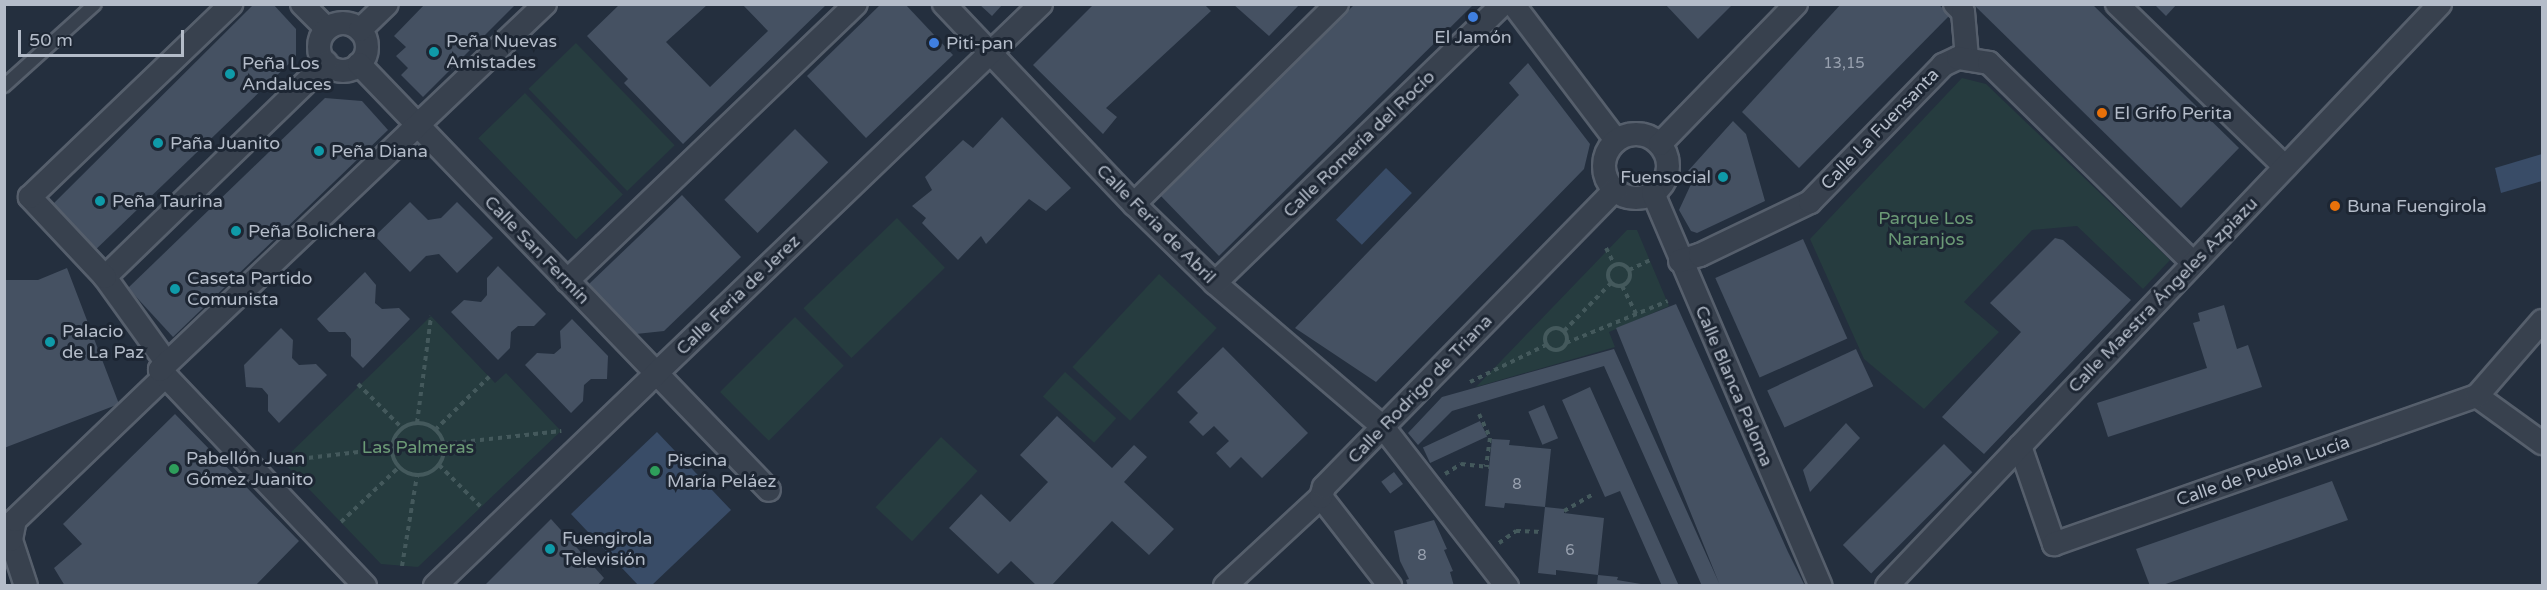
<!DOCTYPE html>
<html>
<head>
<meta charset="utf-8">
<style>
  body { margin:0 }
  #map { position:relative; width:2547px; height:590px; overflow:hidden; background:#242f3e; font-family:"Varela Round",sans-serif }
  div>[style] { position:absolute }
  .green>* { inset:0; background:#263c3f; transform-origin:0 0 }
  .water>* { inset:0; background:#394c67; transform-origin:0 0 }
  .building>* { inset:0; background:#455162; transform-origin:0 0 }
  .path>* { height:4px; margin-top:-2px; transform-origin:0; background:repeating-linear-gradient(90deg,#44595c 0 4.5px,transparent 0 9px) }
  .path>.ring { margin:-2px; padding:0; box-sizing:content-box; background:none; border:4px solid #44595c; border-radius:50% }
  .roads { filter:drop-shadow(2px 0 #565f6c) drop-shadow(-2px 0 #565f6c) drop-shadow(0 2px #565f6c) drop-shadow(0 -2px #565f6c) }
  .lane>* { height:12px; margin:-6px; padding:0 6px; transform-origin:6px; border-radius:6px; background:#38414e }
  .street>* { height:22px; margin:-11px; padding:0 11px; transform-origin:11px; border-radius:11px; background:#38414e }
  .street>.ring { margin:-11px; padding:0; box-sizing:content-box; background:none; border:22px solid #38414e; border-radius:50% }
  .dots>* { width:16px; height:16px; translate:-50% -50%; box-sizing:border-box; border:3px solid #1d2633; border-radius:50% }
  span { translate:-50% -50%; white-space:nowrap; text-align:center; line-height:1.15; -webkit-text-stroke:6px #1d2633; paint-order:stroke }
  .number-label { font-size:15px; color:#98a1af }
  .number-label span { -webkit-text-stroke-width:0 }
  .poi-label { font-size:18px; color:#b4bcc9 }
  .left { translate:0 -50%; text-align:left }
  .right { translate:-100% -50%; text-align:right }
  .street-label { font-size:18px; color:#b4bcc9 }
  .park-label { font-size:18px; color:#6b9a76 }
  .frame { position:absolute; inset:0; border:6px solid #b4bcc9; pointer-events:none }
  .scale { position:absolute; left:18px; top:30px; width:166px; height:27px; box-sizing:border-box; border:3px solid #b4bcc9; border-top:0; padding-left:8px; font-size:18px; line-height:21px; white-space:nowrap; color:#b4bcc9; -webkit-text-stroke:4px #1d2633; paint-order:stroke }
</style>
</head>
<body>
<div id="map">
  <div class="green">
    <i style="left:576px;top:43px;width:142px;height:66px;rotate:46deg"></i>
    <i style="clip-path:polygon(1962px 78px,1986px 84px,2170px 260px,2143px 289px,2077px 226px,2032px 230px,1964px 302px,1999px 332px,1924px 409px,1864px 359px,1810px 239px)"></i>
    <i style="left:525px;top:93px;width:141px;height:65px;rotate:46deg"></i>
    <i style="left:897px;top:218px;width:69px;height:130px;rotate:46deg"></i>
    <i style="clip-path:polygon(1627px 230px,1637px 230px,1669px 306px,1609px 332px,1615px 347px,1476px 387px)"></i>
    <i style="left:1159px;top:274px;width:79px;height:127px;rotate:43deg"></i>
    <i style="clip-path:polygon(431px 316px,495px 383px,506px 373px,561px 431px,418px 567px,381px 564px,282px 461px)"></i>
    <i style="left:795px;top:317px;width:69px;height:106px;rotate:45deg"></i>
    <i style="left:1065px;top:372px;width:69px;height:33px;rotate:42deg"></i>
    <i style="left:941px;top:437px;width:50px;height:96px;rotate:43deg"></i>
  </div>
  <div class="water">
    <i style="clip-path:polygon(2542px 154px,2542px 181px,2501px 193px,2495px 168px)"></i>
    <i style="left:1386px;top:168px;width:36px;height:72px;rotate:44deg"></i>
    <i style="clip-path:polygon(657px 432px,731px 510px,652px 585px,638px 585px,571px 514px)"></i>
  </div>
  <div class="building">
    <i style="clip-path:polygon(254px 4px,273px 4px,296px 29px,296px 57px,90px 255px,47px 210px)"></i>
    <i style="clip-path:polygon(425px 4px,516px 4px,423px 97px,401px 75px,408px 68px,396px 56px,406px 47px,394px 36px)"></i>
    <i style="clip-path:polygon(742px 4px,827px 4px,683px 144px,624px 83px,628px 79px,587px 36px,619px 5px,707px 5px,666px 42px,710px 87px,768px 31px)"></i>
    <i style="clip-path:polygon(881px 4px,905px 4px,953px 55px,866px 138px,807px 76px)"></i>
    <i style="clip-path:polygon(979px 4px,1003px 4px,992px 16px)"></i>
    <i style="clip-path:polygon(1094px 4px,1204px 4px,1211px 11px,1106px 108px,1117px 117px,1103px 134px,1033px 65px)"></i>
    <i style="clip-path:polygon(1233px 4px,1300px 4px,1269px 36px)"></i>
    <i style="clip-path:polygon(1355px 4px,1474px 4px,1219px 256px,1159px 194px)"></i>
    <i style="clip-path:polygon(1665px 4px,1733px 4px,1698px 39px)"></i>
    <i style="clip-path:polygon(1841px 4px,1938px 4px,1950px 15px,1799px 168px,1742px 112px)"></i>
    <i style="clip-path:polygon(1973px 4px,2092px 4px,2239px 148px,2181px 208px)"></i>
    <i style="clip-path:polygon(2154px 4px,2177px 4px,2166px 16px)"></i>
    <i style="clip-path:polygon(1528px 63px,1590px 144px,1584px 169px,1376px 382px,1295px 328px,1519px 95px,1509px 83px)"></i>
    <i style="clip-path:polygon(325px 98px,362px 101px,388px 130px,173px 337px,128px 288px)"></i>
    <i style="clip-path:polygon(1002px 117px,1071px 188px,1046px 211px,1029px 199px,986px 244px,981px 236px,958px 260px,922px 223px,926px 218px,912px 206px,932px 190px,925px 177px,963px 140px,973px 148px)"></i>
    <i style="clip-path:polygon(1733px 121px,1746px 134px,1765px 201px,1697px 233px,1691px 231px,1679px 210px,1692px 182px,1688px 171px)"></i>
    <i style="left:795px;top:129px;width:47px;height:100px;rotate:45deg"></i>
    <i style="clip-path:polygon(682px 195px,741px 257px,664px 331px,636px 334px,589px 284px)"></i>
    <i style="clip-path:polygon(410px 202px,428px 220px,441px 218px,457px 202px,493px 238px,457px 273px,439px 254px,426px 256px,410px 272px,375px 236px)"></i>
    <i style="clip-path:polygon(2055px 238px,2063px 240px,2131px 300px,1984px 454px,1942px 417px,2021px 332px,1990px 303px)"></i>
    <i style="left:1803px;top:239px;width:109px;height:96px;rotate:66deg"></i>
    <i style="clip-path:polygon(498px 266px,546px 314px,534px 326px,518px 326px,511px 332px,510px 348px,498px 360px,451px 312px,464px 300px,481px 302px,487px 295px,487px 278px)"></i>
    <i style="clip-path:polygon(67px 268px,119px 404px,4px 448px,4px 280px,38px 280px)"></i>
    <i style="clip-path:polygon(365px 272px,376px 285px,375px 303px,382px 309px,399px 308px,410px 319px,363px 368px,351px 356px,351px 339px,345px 332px,329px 332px,317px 319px)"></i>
    <i style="clip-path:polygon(1676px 304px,1788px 552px,1805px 586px,1702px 586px,1604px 366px,1452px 411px,1418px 445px,1408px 433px,1442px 397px,1614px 349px,1719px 583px,1616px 328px)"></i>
    <i style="clip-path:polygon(2224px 305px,2237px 349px,2248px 345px,2262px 387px,2108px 437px,2097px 403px,2207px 368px,2193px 323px,2200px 321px,2198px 313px)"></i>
    <i style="clip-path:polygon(572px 319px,608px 356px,607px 379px,591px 379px,584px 385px,583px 401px,571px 413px,525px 365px,537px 353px,554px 354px,561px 348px,560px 331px)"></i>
    <i style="clip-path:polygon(281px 328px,293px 340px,292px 358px,299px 365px,316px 364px,327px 375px,279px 423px,268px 411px,268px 395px,262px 388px,246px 387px,244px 365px)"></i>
    <i style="clip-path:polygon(1223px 347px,1308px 433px,1262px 478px,1241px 457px,1230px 468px,1216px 453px,1229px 441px,1214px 426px,1203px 436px,1189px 422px,1198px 413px,1177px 392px)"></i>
    <i style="left:1856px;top:349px;width:41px;height:98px;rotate:65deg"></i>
    <i style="clip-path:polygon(1590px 387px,1679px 586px,1662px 586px,1620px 491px,1605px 497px,1562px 400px)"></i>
    <i style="left:1544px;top:405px;width:36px;height:17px;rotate:67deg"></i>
    <i style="clip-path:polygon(175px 414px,299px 541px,255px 586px,65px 586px,54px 568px,82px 544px,63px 524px)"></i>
    <i style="clip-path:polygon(1057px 416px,1112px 468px,1134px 445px,1147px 457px,1124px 482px,1174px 529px,1149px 555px,1112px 521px,1051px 586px,1037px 586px,1011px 561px,998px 574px,949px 528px,981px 494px,1010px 522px,1048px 482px,1020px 455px)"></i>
    <i style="left:1480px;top:421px;width:17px;height:63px;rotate:65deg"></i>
    <i style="clip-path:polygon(1846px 423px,1860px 438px,1810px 492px,1803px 470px)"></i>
    <i style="clip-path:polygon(1492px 439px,1510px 440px,1509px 445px,1551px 449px,1545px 507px,1564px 509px,1564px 513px,1604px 518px,1598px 575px,1556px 570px,1556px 575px,1538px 573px,1545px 507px,1505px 503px,1504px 508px,1485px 506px)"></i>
    <i style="left:1944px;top:444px;width:40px;height:143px;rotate:45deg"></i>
    <i style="left:1394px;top:472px;width:15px;height:16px;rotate:53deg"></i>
    <i style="clip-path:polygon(2332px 481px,2348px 520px,2160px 586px,2150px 586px,2136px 549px)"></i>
    <i style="clip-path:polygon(551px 519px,604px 578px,597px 586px,484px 586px)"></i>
    <i style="clip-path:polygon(1434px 520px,1447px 549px,1444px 550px,1453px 571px,1450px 572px,1454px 586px,1408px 586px,1406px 580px,1409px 579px,1400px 561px,1394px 531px)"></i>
    <i style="clip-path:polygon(1598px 575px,1618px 577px,1617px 580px,1653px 586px,1597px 586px)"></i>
  </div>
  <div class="path">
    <i style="left:1606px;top:248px;width:18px;rotate:63deg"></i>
    <i class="ring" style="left:1608px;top:264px;width:18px;height:18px"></i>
    <i style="left:1629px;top:270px;width:26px;rotate:-25deg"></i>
    <i style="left:1622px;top:286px;width:31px;rotate:63deg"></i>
    <i class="ring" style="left:1545px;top:328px;width:18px;height:18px"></i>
    <i style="left:1564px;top:331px;width:67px;rotate:-45.6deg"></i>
    <i style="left:1566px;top:343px;width:110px;rotate:-22.4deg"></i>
    <i style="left:1470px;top:382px;width:85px;rotate:-26deg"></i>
    <i style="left:358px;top:384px;width:62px;rotate:45deg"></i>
    <i style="left:1479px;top:414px;width:26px;rotate:65deg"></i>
    <i style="left:1490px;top:438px;width:29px;rotate:98deg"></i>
    <i class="ring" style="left:392px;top:423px;width:48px;height:48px"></i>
    <i style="left:417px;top:423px;width:108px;rotate:-82.5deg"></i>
    <i style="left:435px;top:430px;width:76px;rotate:-44.5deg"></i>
    <i style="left:444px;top:444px;width:118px;rotate:-6.3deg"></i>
    <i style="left:282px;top:461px;width:111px;rotate:-6.7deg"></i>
    <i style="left:439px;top:465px;width:61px;rotate:45deg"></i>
    <i style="left:1445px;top:474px;width:19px;rotate:-32deg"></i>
    <i style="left:1461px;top:464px;width:28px;rotate:6deg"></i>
    <i style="left:1564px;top:511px;width:32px;rotate:-30deg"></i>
    <i style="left:341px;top:522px;width:80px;rotate:-43.5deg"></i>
    <i style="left:1499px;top:543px;width:21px;rotate:-35deg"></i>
    <i style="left:1516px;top:531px;width:27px;rotate:2deg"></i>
    <i style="left:402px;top:566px;width:92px;rotate:-80.6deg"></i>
  </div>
  <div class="roads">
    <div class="lane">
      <i style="left:4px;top:86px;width:122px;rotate:-42deg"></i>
    </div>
    <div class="street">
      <i style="left:302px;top:4px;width:35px;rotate:45deg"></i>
      <i style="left:944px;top:4px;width:276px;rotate:46.5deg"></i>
      <i style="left:1134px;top:204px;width:113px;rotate:44.3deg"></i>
      <i style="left:1215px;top:283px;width:221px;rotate:40.6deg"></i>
      <i style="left:1383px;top:427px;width:202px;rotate:52.1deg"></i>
      <i style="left:1513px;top:4px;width:171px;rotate:52.9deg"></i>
      <i style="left:1955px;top:4px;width:11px;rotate:45deg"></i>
      <i style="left:1963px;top:12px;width:46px;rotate:85deg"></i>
      <i style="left:2117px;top:4px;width:234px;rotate:44.1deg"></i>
      <i class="ring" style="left:319px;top:23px;width:26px;height:26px"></i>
      <i style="left:360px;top:30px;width:37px;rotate:-44deg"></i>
      <i style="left:359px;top:64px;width:591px;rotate:46.1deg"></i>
      <i class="ring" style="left:1604px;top:134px;width:42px;height:42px"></i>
      <i style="left:1660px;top:144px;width:195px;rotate:-45.8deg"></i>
      <i style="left:1653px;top:193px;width:427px;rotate:66.9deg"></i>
      <i style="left:1134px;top:204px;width:285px;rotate:-44.6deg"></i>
      <i style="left:1680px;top:261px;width:21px;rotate:-17deg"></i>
      <i style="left:1700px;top:255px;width:122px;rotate:-25.7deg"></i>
      <i style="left:1810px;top:202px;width:191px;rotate:-45.8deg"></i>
      <i style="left:1943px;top:65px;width:17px;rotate:-25deg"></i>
      <i style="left:1958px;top:58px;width:31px;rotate:9deg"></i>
      <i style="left:1989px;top:63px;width:286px;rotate:44.4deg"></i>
      <i style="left:105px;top:277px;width:308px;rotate:-44.1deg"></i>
      <i style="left:567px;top:281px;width:400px;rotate:-43.8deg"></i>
      <i style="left:1215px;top:283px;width:401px;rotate:-44.1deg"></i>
      <i style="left:166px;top:362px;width:105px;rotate:-125.7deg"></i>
      <i style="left:105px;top:277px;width:110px;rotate:-133.2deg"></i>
      <i style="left:30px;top:197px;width:279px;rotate:-43.8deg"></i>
      <i style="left:2477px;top:396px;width:80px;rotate:35.9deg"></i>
      <i style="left:2020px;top:446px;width:104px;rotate:70.9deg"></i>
      <i style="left:2054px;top:544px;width:448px;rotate:-19.3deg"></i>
      <i style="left:2477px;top:396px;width:99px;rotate:-49.1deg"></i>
      <i style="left:1321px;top:497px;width:113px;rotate:52.2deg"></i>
      <i style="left:26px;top:586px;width:48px;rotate:-108.1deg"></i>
      <i style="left:11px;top:540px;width:20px;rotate:-79deg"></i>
      <i style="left:15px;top:520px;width:207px;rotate:-43.8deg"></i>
      <i style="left:365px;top:586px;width:298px;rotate:-133.5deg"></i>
      <i style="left:160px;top:370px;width:531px;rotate:-43.55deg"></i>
      <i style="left:435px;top:586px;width:840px;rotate:-43.84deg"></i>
      <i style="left:1225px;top:586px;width:131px;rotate:-42.8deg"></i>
      <i style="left:1321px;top:497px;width:10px;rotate:-73deg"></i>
      <i style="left:1324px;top:487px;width:416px;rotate:-45.6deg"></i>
      <i style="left:1887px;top:586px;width:803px;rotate:-46.46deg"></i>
    </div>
  </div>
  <div class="dots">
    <i style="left:1473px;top:17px;background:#3f7fe0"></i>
    <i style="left:934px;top:43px;background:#3f7fe0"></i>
    <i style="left:434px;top:52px;background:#0f9aa8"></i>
    <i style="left:230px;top:74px;background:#0f9aa8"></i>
    <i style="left:2102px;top:113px;background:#e8710a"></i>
    <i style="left:158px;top:143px;background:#0f9aa8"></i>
    <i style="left:319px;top:151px;background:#0f9aa8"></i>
    <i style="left:1723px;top:177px;background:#0f9aa8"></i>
    <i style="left:100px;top:201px;background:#0f9aa8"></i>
    <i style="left:2335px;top:206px;background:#e8710a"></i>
    <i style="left:236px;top:231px;background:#0f9aa8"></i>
    <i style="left:175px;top:289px;background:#0f9aa8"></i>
    <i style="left:50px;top:342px;background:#0f9aa8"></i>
    <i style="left:174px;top:469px;background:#2e9e5b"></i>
    <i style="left:655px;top:471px;background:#2e9e5b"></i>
    <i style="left:550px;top:549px;background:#0f9aa8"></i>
  </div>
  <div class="number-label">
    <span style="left:1844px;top:64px">13,15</span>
    <span style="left:1517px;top:485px">8</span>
    <span style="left:1570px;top:551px">6</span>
    <span style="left:1422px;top:556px">8</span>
  </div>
  <div class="poi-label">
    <span style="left:1473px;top:37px">El Jamón</span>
    <span class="left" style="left:446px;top:52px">Peña Nuevas<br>Amistades</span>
    <span class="left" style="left:946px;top:43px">Piti-pan</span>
    <span class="left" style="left:242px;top:74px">Peña Los<br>Andaluces</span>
    <span class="left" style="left:2114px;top:113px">El Grifo Perita</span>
    <span class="left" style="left:170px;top:143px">Paña Juanito</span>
    <span class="left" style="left:331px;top:151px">Peña Diana</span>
    <span class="right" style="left:1711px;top:177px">Fuensocial</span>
    <span class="left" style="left:112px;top:201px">Peña Taurina</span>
    <span class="left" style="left:2347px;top:206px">Buna Fuengirola</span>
    <span class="left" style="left:248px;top:231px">Peña Bolichera</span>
    <span class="left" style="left:187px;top:289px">Caseta Partido<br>Comunista</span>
    <span class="left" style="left:62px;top:342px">Palacio<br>de La Paz</span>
    <span class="left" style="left:186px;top:469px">Pabellón Juan<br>Gómez Juanito</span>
    <span class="left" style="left:667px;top:471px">Piscina<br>María Peláez</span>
    <span class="left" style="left:562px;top:549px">Fuengirola<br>Televisión</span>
  </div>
  <div class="street-label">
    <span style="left:1880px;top:129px;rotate:-46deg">Calle La Fuensanta</span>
    <span style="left:1359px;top:144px;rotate:-44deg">Calle Romería del Rocío</span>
    <span style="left:1156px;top:224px;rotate:45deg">Calle Feria de Abril</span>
    <span style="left:537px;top:250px;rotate:46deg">Calle San Fermín</span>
    <span style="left:738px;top:295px;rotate:-44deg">Calle Feria de Jerez</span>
    <span style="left:2163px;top:295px;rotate:-46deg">Calle Maestra Ángeles Azpiazu</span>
    <span style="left:1734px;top:386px;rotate:67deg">Calle Blanca Paloma</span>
    <span style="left:1420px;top:389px;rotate:-46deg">Calle Rodrigo de Triana</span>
    <span style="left:2263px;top:471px;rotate:-19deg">Calle de Puebla Lucía</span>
  </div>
  <div class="park-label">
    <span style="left:1926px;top:229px">Parque Los<br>Naranjos</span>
    <span style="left:418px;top:447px">Las Palmeras</span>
  </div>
  <div class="frame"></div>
  <div class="scale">50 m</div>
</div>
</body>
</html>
